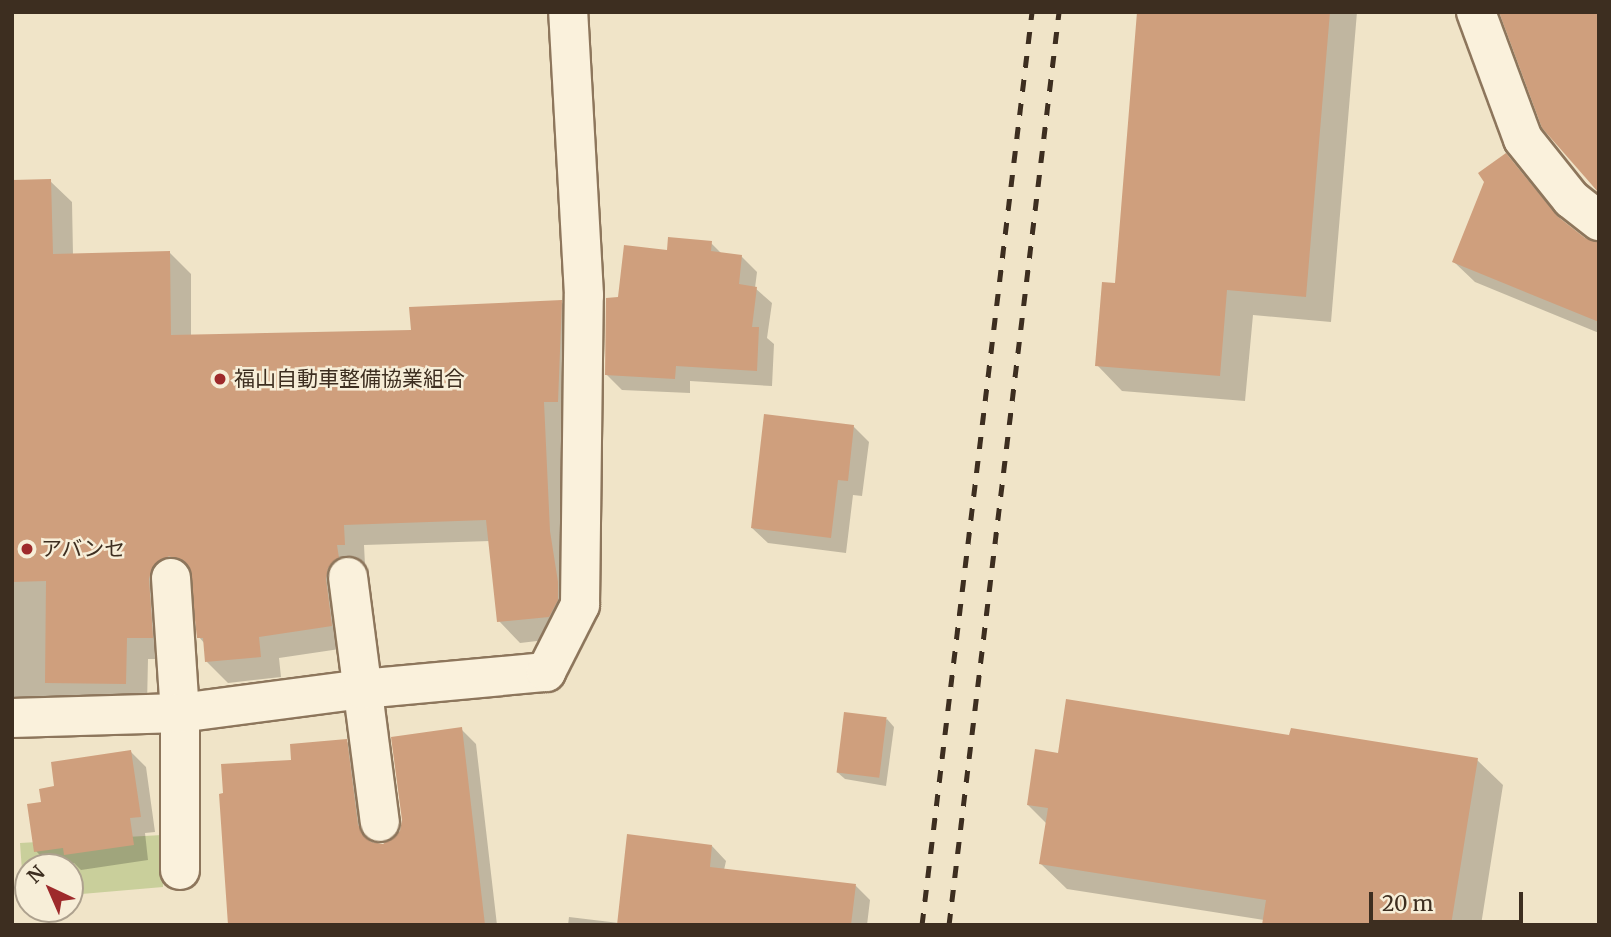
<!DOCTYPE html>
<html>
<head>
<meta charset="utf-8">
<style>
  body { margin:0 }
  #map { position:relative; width:1611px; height:937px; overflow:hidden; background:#f0e4c8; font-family:Merriweather,"Noto Sans JP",serif }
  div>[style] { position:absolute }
  .green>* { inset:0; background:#c9cf9b }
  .shadow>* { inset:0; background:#0003 }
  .building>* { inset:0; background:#cf9f7d; transform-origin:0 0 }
  .roads { filter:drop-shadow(2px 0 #8d765c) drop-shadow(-2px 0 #8d765c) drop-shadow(0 2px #8d765c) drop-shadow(0 -2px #8d765c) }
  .minor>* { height:38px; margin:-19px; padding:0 19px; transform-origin:19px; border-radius:19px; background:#faf1dc }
  .rail>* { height:5px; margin-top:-2.5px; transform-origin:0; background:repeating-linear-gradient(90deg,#3d2e20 0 12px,transparent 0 24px) }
  .dots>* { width:19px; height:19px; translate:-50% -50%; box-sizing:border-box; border:4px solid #f7eed8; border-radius:50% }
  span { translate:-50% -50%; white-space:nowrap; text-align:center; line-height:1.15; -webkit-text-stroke:5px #f7eed8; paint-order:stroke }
  .poi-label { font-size:21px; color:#3d2e20 }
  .left { translate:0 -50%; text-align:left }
  .frame { position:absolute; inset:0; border:14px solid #3d2e20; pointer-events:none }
  .north { position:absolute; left:14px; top:853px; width:70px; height:70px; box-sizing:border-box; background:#f7eed8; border:2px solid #ada18e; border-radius:50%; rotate:316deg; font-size:19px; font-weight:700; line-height:28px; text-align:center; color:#3d2e20 }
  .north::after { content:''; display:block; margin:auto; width:24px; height:32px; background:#9e2a2b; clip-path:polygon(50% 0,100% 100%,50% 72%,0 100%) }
  .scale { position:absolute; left:1369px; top:892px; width:154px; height:32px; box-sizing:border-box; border:4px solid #3d2e20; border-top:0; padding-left:9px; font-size:21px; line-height:24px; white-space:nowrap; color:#3d2e20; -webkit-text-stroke:5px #f7eed8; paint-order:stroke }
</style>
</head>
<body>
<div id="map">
  <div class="green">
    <i style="clip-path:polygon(162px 835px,163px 887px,70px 895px,70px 867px,28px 867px,28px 898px,24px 899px,20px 843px)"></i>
  </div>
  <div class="shadow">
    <i style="clip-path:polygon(1139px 12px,1357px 12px,1331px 322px,1253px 315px,1245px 401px,1122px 391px,1097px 365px,1116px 285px)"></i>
    <i style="clip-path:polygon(1599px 12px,1599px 193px,1544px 127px)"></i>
    <i style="clip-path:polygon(1506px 155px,1565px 224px,1585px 240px,1599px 242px,1599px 333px,1475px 282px,1454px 262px)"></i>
    <i style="clip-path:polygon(50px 181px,72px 202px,73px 255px,169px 252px,191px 274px,191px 337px,413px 332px,561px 302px,583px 323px,571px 637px,520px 643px,499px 621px,490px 541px,364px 545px,365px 565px,357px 566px,353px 647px,279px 658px,281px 677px,228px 683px,207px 662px,205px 644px,199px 637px,192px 576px,173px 589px,174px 659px,148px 659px,147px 705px,12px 705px,12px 182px)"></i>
    <i style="clip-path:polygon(711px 243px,722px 254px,741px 256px,757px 272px,755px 288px,772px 303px,767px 338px,774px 344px,772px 386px,690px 381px,690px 393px,622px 390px,607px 375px,620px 299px,668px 252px)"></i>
    <i style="clip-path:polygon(853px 426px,869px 442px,862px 496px,853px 495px,846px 553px,768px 543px,752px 528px)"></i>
    <i style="clip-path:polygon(887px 719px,894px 727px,886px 786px,845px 779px,837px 772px)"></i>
    <i style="clip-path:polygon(461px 729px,476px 744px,497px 925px,228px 925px,293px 761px,346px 741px,361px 755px,372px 842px,384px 845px,401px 832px)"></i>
    <i style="clip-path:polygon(1291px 737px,1477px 760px,1503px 785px,1481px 925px,1266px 925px,1264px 920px,1067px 889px,1041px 864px,1047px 824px,1028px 805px,1059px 755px)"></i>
    <i style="clip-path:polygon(131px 752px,146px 767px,155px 832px,145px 833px,148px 860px,81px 870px,74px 863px,51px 867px,36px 851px,43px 804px,56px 788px)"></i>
    <i style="clip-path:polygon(712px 846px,726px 861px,724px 870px,856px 886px,870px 900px,867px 925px,568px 925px,569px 917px,619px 923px)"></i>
  </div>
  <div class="building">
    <i style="clip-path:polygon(1137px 12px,1330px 12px,1306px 297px,1227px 290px,1220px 376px,1095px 366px,1102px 282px,1115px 283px)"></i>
    <i style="clip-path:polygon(1499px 12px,1599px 12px,1599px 193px,1542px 128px)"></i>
    <i style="clip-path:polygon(1506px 153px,1557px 216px,1585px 238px,1599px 242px,1599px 322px,1452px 262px,1484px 182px,1478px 173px)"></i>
    <i style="clip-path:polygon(51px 179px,53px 254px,170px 251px,171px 335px,411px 330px,409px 307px,562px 300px,558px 402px,544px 402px,550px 531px,558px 582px,558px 600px,549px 617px,497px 622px,486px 520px,344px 525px,345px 545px,337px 545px,339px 558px,328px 568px,326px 579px,332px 626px,259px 637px,261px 657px,205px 662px,203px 638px,197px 638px,189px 566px,169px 556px,152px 568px,149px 579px,153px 638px,127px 638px,126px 684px,45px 683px,46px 581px,12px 582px,12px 180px)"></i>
    <i style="clip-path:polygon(668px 237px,712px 241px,711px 251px,742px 255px,739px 284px,757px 287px,752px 327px,759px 327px,757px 371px,676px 366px,675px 379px,605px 375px,606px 298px,618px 297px,624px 245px,667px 250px)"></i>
    <i style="clip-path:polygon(764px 414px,854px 425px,848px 481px,838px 480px,831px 538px,751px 528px)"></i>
    <i style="clip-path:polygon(1066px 699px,1289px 735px,1291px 728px,1478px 758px,1451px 925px,1262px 925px,1266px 900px,1039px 864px,1048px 808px,1027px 805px,1035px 749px,1058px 753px)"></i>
    <i style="left:844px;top:712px;width:43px;height:61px;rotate:7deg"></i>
    <i style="clip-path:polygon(462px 727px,485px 925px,228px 925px,219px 794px,223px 793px,221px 764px,291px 760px,290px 744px,347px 739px,358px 825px,371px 842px,383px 844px,400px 831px,402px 820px,391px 737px)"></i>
    <i style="clip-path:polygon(131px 750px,141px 817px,130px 818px,134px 845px,64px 855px,63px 848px,34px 852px,27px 804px,41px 802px,39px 789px,54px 786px,51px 762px)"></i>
    <i style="clip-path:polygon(627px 834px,712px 845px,710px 867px,856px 884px,851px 925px,617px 925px)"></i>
  </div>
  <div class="roads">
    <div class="minor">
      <i style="left:1476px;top:12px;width:135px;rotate:69.7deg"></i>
      <i style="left:1523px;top:139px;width:77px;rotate:51.3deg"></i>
      <i style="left:1571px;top:199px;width:36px;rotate:38deg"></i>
      <i style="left:348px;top:577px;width:247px;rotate:82.6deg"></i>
      <i style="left:171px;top:578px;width:135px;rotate:86.2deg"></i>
      <i style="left:180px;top:713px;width:157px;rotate:90deg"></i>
      <i style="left:12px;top:718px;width:168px;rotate:-1.7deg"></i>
      <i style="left:180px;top:713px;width:184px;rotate:-7.5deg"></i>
      <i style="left:362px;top:689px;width:185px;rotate:-5.3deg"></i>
      <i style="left:546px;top:672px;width:75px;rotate:-63.1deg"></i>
      <i style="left:580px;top:605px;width:310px;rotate:-89.3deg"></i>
      <i style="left:584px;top:295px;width:283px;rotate:-93.2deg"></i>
    </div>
  </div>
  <div class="rail">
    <i style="left:922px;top:925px;width:920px;rotate:-83.13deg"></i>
    <i style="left:949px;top:925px;width:920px;rotate:-83.13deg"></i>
  </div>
  <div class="dots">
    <i style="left:220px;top:379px;background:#9e2a2b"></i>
    <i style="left:27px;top:549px;background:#9e2a2b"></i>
  </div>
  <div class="poi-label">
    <span class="left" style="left:234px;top:379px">福山自動車整備協業組合</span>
    <span class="left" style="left:41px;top:549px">アバンセ</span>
  </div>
  <div class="frame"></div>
  <div class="north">N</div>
  <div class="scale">20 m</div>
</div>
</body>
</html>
